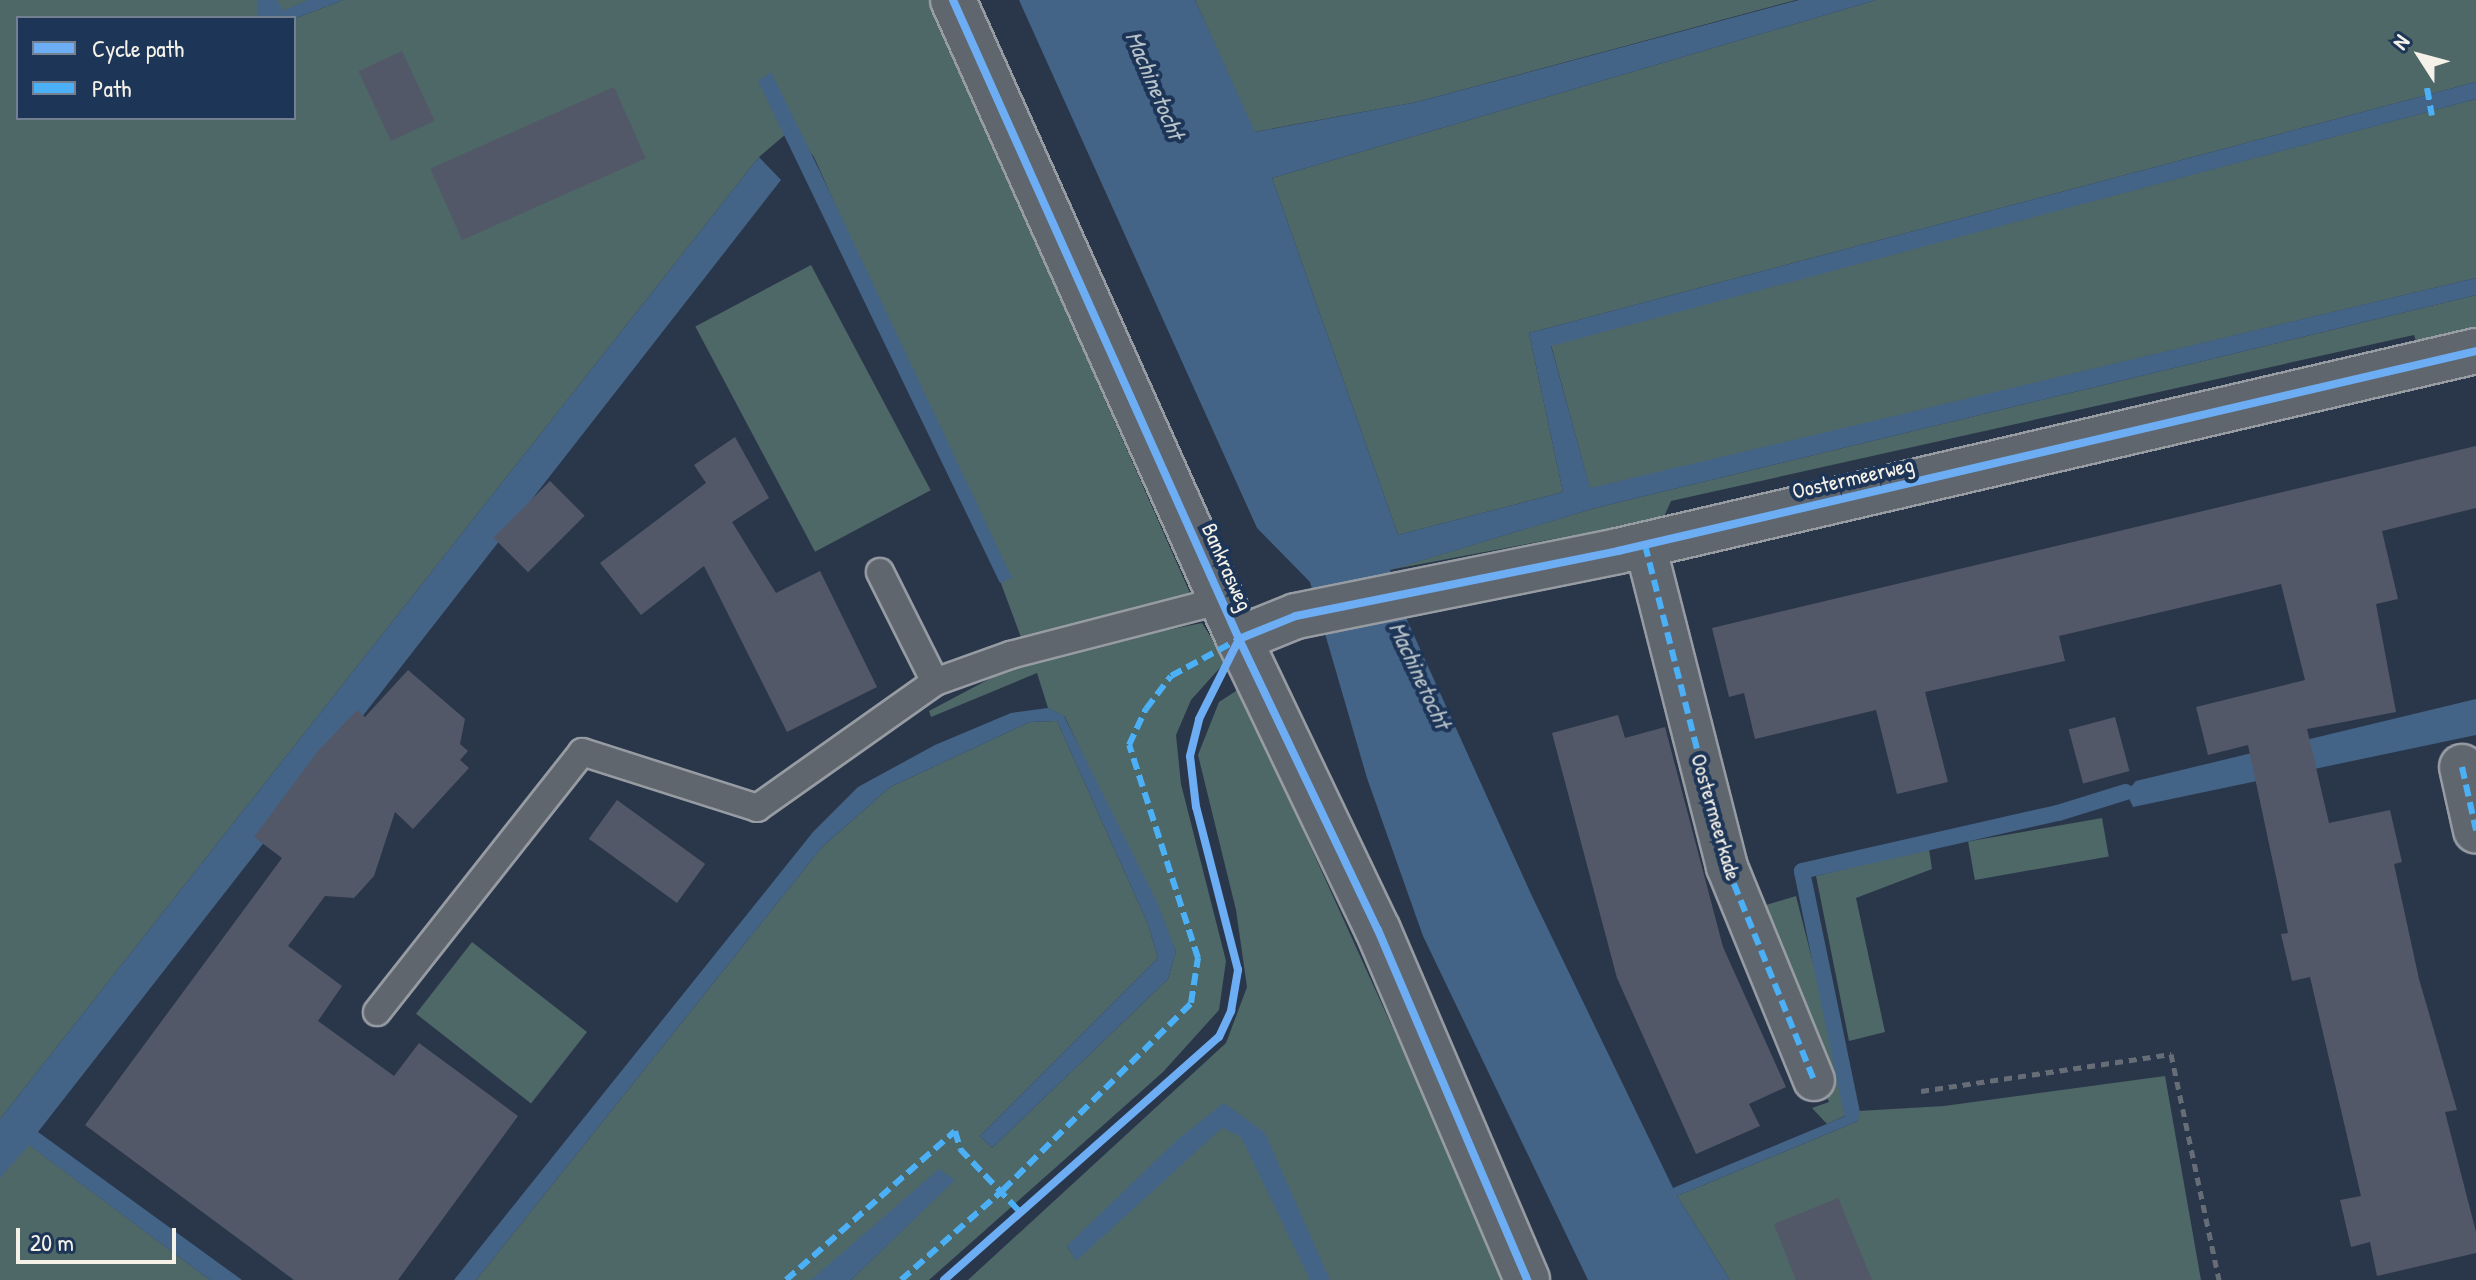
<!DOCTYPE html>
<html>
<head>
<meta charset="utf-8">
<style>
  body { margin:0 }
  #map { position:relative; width:2476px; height:1280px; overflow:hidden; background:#2a374a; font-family:"Patrick Hand",sans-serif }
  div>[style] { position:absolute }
  .green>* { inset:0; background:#4e6767; transform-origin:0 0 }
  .water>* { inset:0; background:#446487 }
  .stream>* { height:16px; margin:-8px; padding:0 8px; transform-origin:8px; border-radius:8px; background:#446487 }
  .building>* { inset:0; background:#525868; transform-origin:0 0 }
  .path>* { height:5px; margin-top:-2.5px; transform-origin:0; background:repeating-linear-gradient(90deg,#666d76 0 8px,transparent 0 14px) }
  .roads { filter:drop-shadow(2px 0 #979ca3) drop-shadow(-2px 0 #979ca3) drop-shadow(0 2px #979ca3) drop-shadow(0 -2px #979ca3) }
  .service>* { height:26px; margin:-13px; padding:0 13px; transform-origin:13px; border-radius:13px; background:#60666e }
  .pedestrian>* { height:40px; margin:-20px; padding:0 20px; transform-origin:20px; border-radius:20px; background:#60666e }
  .minor>* { height:44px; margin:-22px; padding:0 22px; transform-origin:22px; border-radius:22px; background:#60666e }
  .quiet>* { height:6px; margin-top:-3px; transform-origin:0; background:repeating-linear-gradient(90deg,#4cb0f7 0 12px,transparent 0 18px) }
  .cycleway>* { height:8px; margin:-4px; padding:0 4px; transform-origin:4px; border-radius:4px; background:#6dadf4 }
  span { translate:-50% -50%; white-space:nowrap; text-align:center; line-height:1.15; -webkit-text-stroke:8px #1d3557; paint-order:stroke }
  .street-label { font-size:22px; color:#f4f1e8 }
  .water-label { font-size:24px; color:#b7c1c8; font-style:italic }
  .legend { position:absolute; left:16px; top:16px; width:280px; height:104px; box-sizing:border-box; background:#1d3557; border:2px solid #738091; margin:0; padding:10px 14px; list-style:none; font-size:24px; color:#f4f1e8 }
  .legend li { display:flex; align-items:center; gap:16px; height:40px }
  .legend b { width:40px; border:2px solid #738091 }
  .north { position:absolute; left:2380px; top:16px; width:80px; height:80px; -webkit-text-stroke:6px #1d3557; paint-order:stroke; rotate:306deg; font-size:22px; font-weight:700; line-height:32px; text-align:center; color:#f4f1e8 }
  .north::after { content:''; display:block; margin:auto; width:28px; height:36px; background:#f4f1e8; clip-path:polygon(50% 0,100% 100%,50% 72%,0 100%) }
  .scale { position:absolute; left:16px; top:1228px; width:160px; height:36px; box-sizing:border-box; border:4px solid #f4f1e8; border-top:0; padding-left:10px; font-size:24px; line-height:28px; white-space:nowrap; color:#f4f1e8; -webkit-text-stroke:6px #1d3557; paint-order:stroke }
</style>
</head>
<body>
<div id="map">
  <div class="green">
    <i style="clip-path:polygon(0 0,309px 0,268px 18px,18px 18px,18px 118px,294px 118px,294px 19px,343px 0,929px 0,1190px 593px,1022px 640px,990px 554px,814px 157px,763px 88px,787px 133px,759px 157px,0 1119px)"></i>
    <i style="clip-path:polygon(1195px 0,1796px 0,1417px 102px,1254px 132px)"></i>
    <i style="clip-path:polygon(1876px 0,2476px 0,2476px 82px,1529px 333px,1563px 492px,1398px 535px,1272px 178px)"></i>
    <i style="clip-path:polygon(2476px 99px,2476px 278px,1590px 489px,1551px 345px)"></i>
    <i style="left:811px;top:265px;width:255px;height:131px;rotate:62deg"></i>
    <i style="clip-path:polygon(2476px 295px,2476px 334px,2419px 350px,2414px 335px,1671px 501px,1660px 526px,1601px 530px,1389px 570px,1595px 508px)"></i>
    <i style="clip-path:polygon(1202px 623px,1226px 661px,1191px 700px,1176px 735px,1181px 784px,1226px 961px,1219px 1010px,1163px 1072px,929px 1280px,851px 1280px,954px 1180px,813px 1280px,476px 1280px,822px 847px,890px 787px,1030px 722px,1057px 721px,1148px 924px,1158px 958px,980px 1136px,992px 1148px,1168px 979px,1176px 951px,1065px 717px,1048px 708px,1037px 673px,931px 717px,929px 711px,1027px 659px)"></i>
    <i style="clip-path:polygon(evenodd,1239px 689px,1507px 1280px,968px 1280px,1226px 1043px,1247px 987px,1236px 910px,1198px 755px,1219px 702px,1239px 689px,1240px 1112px,1221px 1128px,1075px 1259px,1067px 1246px,1240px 1112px)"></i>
    <i style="left:2102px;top:818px;width:39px;height:136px;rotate:80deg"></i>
    <i style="clip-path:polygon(1929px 849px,1932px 869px,1856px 898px,1885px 1032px,1849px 1041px,1816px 876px)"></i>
    <i style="clip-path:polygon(1796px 896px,1829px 1026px,1845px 1116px,1827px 1124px,1812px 1108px,1829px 1102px,1753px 909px)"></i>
    <i style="left:472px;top:942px;width:146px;height:91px;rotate:38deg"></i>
    <i style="clip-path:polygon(2165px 1076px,2201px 1280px,1730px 1280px,1677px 1196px,1858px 1121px,1858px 1111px,1944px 1106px)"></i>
    <i style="clip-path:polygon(0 1131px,28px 1144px,210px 1280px,0 1280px)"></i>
  </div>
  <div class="water">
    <i style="clip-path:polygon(257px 0,277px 0,283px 11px,308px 0,343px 0,294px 19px,257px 18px)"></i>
    <i style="clip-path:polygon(1019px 0,1195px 0,1255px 132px,1417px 102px,1799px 0,1876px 0,1272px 178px,1398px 535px,1563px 492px,1529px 333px,2476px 82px,2476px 99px,1551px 346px,1590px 488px,2476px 278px,2476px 295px,1595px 508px,1390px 570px,1407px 620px,1531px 894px,1673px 1188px,1858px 1111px,1858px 1121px,1677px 1196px,1730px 1280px,1588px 1280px,1423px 936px,1367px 778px,1310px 582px,1257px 528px)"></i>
    <i style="clip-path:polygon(771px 72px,813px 157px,1012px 578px,1000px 583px,758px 81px)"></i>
    <i style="clip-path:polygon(759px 157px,781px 180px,38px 1132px,242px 1280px,210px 1280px,29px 1145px,0 1178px,0 1119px)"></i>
    <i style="clip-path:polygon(2476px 699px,2476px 735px,2133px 807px,2126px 792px,2136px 781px)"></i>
    <i style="clip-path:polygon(1048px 708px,1064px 716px,1157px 902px,1176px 951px,1168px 979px,992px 1148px,980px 1136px,1158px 958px,1148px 924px,1057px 721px,1030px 722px,890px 787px,822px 847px,476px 1280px,454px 1280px,813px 832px,858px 787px,935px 745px,1011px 713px)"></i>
    <i style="clip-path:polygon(1224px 1103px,1265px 1133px,1330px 1280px,1310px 1280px,1241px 1137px,1222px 1128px,1076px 1261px,1067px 1246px,1178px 1139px)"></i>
    <i style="clip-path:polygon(939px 1169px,955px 1180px,851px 1280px,811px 1280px)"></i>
  </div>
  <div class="stream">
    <i style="left:1852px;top:1113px;width:247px;rotate:-101.7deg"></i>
    <i style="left:1802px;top:871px;width:262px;rotate:-12.8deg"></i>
    <i style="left:2058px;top:813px;width:71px;rotate:-17.2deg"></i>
  </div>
  <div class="building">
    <i style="left:402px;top:51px;width:77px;height:48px;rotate:65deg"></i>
    <i style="left:614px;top:87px;width:78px;height:201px;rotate:66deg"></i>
    <i style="clip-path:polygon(735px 437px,769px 498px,732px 522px,776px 593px,820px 571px,877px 687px,787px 732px,704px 566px,641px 615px,600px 563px,706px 483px,694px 465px)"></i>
    <i style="clip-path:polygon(2476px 446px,2476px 508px,2382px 531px,2398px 599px,2376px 604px,2396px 712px,2307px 729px,2329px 823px,2390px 810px,2402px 862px,2394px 864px,2419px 979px,2457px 1110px,2445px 1112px,2476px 1232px,2476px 1253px,2377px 1276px,2370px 1242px,2351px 1247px,2340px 1200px,2361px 1196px,2310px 977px,2292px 981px,2281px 934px,2288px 933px,2248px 745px,2208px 755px,2196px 707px,2305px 680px,2281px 584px,2059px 636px,2065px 661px,1925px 692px,1948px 782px,1897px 794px,1876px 710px,1755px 739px,1744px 693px,1729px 697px,1712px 628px)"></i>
    <i style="left:550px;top:481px;width:49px;height:80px;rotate:45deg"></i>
    <i style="clip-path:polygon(408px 670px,465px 719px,460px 744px,468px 751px,460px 760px,469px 768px,413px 829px,395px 812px,374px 876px,354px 898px,325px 896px,288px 946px,342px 986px,318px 1021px,394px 1076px,419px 1043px,518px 1116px,398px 1280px,294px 1280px,85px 1125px,282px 858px,254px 837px,318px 751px,357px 710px,365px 717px)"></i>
    <i style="clip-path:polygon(1618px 715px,1625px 738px,1665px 727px,1723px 947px,1786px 1087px,1749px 1104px,1760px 1126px,1696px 1154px,1617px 978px,1552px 733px)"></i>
    <i style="left:2115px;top:717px;width:56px;height:48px;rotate:75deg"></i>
    <i style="left:617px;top:800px;width:109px;height:48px;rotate:36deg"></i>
    <i style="clip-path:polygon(1838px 1198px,1872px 1280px,1796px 1280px,1774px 1224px)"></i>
  </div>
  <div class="path">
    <i style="left:1921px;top:1091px;width:253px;rotate:-8.4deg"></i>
    <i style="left:2171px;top:1054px;width:231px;rotate:78deg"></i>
  </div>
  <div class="roads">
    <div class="service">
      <i style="left:935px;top:682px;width:80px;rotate:-19.8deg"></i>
      <i style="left:1010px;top:655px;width:219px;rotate:-14.5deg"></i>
      <i style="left:377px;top:1012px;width:331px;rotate:-51.7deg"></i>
      <i style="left:582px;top:752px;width:184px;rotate:17.7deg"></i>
      <i style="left:757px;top:808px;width:218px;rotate:-35.3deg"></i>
      <i style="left:935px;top:682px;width:123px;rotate:-116.6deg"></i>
    </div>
    <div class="pedestrian">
      <i style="left:1645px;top:545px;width:332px;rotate:75.7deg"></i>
      <i style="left:1727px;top:867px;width:230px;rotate:67.8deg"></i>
    </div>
    <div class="minor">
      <i style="left:953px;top:0;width:700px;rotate:65.89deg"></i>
      <i style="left:1239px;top:639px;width:322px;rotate:64.5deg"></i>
      <i style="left:1378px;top:930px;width:380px;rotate:66.9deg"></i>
      <i style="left:1239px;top:639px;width:61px;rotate:-22deg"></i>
      <i style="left:1296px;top:616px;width:328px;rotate:-11.4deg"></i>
      <i style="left:1618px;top:551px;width:881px;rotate:-13.12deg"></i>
      <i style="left:2462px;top:767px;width:65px;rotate:77.5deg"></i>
    </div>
  </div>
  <div class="quiet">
    <i style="left:2427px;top:88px;width:28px;rotate:80deg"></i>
    <i style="left:1645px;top:545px;width:332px;rotate:75.7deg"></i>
    <i style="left:1727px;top:867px;width:230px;rotate:67.8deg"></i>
    <i style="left:2462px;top:767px;width:65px;rotate:77.5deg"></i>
    <i style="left:786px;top:1280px;width:225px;rotate:-41.4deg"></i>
    <i style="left:955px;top:1131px;width:19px;rotate:74deg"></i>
    <i style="left:960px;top:1149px;width:86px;rotate:46.4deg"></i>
    <i style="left:901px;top:1280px;width:136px;rotate:-41.4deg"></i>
    <i style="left:1003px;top:1190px;width:265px;rotate:-44.8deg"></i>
    <i style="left:1191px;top:1003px;width:46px;rotate:-81.2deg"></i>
    <i style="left:1198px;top:958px;width:224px;rotate:-107.9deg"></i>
    <i style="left:1129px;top:745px;width:40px;rotate:-65deg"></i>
    <i style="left:1146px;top:709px;width:41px;rotate:-52.9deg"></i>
    <i style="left:1171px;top:676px;width:77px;rotate:-28.6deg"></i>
  </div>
  <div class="cycleway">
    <i style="left:953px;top:0;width:700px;rotate:65.89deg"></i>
    <i style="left:1239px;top:639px;width:322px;rotate:64.5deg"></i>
    <i style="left:1378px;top:930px;width:380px;rotate:66.9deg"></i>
    <i style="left:1239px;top:639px;width:61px;rotate:-22deg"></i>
    <i style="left:1296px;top:616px;width:328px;rotate:-11.4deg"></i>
    <i style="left:1618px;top:551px;width:881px;rotate:-13.12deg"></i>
    <i style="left:944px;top:1280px;width:367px;rotate:-41.5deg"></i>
    <i style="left:1219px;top:1037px;width:29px;rotate:-65deg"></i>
    <i style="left:1231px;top:1011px;width:42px;rotate:-80.3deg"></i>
    <i style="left:1238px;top:970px;width:168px;rotate:-104.4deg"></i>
    <i style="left:1196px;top:807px;width:51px;rotate:-96.7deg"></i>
    <i style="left:1190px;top:756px;width:38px;rotate:-76deg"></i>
    <i style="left:1199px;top:719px;width:89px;rotate:-63.4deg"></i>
  </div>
  <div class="street-label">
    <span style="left:1853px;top:478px;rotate:-13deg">Oostermeerweg</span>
    <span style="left:1227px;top:567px;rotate:66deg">Bankrasweg</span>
    <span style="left:1716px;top:817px;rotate:74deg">Oostermeerkade</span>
  </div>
  <div class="water-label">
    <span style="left:1155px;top:85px;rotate:67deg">Machinetocht</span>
    <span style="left:1420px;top:675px;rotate:65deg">Machinetocht</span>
  </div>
  <ul class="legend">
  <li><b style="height:10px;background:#6dadf4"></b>Cycle path</li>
  <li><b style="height:10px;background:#4cb0f7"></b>Path</li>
  </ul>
  <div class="north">N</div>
  <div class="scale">20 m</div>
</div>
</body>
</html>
